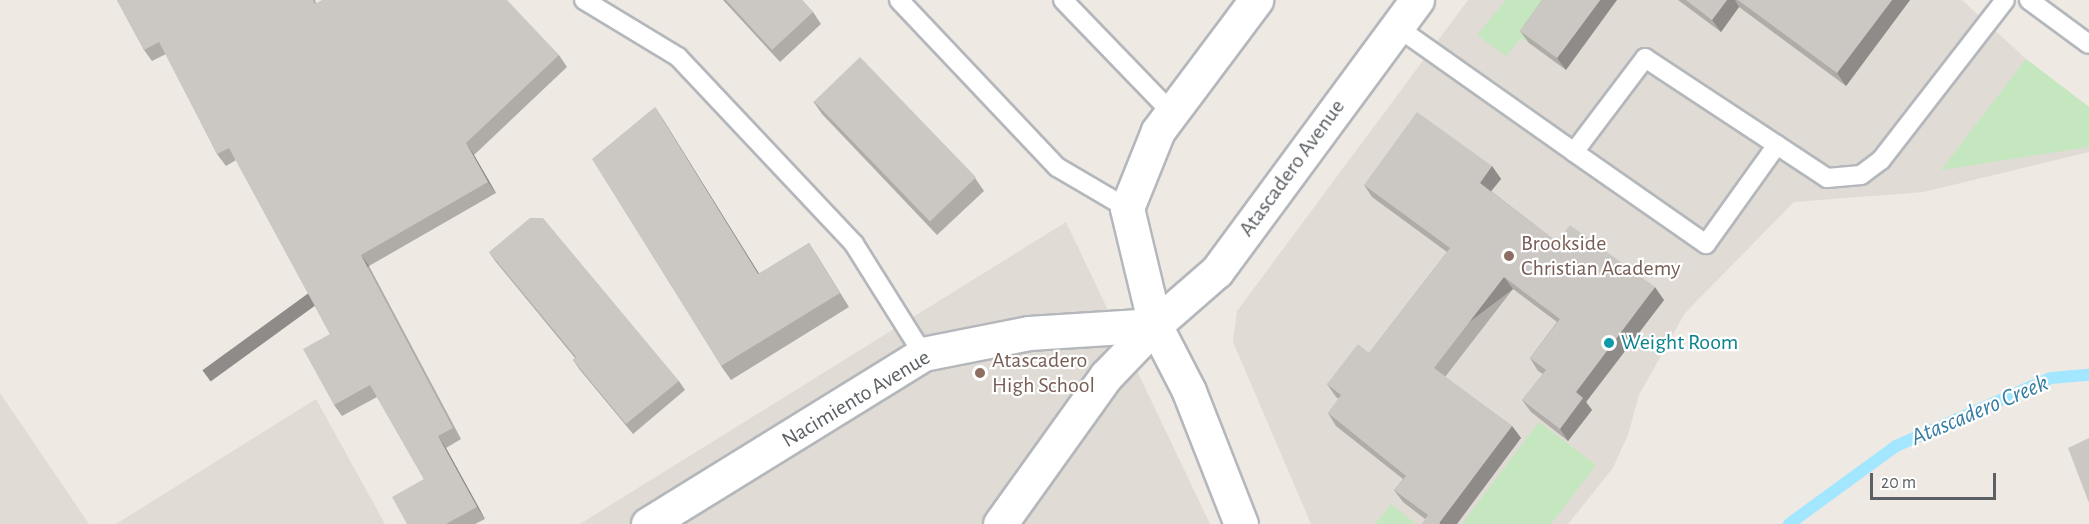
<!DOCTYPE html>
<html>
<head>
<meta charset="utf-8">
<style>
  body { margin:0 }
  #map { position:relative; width:2089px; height:524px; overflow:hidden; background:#eeeae3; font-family:"Alegreya Sans",sans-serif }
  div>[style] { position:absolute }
  .education>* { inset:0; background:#e0dbd4 }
  .green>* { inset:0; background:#c5e7bf }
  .stream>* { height:12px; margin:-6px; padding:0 6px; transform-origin:6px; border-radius:6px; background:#a2e6ff }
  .roads { filter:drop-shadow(2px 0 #b4b7bb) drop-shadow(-2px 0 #b4b7bb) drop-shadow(0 2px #b4b7bb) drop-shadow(0 -2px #b4b7bb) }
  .service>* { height:18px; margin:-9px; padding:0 9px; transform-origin:9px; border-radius:9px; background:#fff }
  .minor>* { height:33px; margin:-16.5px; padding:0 16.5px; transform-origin:16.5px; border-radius:16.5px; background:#fff }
  .tertiary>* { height:33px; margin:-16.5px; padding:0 16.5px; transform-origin:16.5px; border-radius:16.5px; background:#fff }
  .wall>* { inset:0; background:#afaba7 }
  .shaded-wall>* { inset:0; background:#8e8b88; transform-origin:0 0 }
  .building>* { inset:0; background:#cbc7c2; transform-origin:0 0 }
  .dots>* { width:16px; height:16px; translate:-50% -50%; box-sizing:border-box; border:3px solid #fff; border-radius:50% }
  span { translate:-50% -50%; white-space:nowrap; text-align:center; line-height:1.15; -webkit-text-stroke:4.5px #fff; paint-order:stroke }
  .street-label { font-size:22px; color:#5b6064 }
  .education-label { font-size:22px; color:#785e54 }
  .left { translate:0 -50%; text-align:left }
  .culture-label { font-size:22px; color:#0d838f }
  .water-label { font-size:24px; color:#377ca2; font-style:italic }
  .scale { position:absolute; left:1870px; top:473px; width:126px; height:27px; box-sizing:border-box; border:3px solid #5b6064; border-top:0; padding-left:8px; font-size:18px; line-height:21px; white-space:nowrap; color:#5b6064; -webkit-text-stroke:4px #fff; paint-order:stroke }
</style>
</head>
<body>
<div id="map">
  <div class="education">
    <i style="clip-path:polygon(1468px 0,1962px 0,2026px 59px,2089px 107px,2089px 152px,1924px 192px,1794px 202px,1685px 313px,1639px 395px,1628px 435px,1613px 468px,1568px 524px,1311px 524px,1233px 342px,1237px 311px)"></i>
    <i style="clip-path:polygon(1066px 222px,1210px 524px,580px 524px)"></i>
    <i style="clip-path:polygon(0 393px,89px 524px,0 524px)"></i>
    <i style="clip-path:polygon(316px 399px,385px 524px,116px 524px)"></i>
  </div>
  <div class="green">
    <i style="clip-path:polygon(1506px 0,1560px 0,1529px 43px,1521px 38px,1506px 56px,1477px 35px)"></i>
    <i style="clip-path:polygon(2026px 59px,2089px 107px,2089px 147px,1941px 170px)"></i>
    <i style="clip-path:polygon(1539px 422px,1596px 465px,1551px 524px,1462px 524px)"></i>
    <i style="clip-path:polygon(1391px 504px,1416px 524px,1375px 524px)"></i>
  </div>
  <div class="stream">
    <i style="left:1789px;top:524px;width:132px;rotate:-36.1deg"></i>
    <i style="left:1896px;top:446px;width:169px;rotate:-23.7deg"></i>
    <i style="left:2051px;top:378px;width:38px;rotate:-5deg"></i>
  </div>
  <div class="roads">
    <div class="service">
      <i style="left:584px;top:0;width:110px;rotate:31.2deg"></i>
      <i style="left:678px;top:57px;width:257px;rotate:46.7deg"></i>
      <i style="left:854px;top:244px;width:130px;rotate:57.9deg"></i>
      <i style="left:899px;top:0;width:230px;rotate:46.6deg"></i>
      <i style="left:1057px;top:167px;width:81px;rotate:30.4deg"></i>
      <i style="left:1063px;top:0;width:157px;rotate:46deg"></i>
      <i style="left:2029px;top:0;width:74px;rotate:36.3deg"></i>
      <i style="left:1397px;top:27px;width:217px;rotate:35.2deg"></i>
      <i style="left:1574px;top:152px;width:118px;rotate:-52.9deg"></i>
      <i style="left:1645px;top:58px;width:218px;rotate:33.4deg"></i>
      <i style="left:1827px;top:178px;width:34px;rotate:-5deg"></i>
      <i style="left:1861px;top:175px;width:25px;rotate:-37deg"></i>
      <i style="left:1881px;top:160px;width:202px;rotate:-52.2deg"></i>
      <i style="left:1574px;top:152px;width:161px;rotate:34.9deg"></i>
      <i style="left:1706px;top:244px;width:122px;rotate:-54.4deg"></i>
    </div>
    <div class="minor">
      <i style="left:648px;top:524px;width:323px;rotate:-31.7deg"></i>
      <i style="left:923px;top:354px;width:108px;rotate:-11.2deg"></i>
      <i style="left:1029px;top:333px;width:126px;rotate:-3.6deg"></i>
      <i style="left:1000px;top:524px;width:182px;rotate:-54.4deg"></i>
      <i style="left:1106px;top:376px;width:71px;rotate:-46.1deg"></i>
    </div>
    <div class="tertiary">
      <i style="left:1155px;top:325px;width:82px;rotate:-41.1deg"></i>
      <i style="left:1217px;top:271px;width:337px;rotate:-53.6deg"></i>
      <i style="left:1241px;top:524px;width:143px;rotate:-111.4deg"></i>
      <i style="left:1189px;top:391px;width:74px;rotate:-117.3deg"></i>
      <i style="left:1155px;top:325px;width:120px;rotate:-103.5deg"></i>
      <i style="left:1127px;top:208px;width:83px;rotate:-68.1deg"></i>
      <i style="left:1158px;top:131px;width:164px;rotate:-53.2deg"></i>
    </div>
  </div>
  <div class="wall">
    <i style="clip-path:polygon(117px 0,315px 0,316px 3px,559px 55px,567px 67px,474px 155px,496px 193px,369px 266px,461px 439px,446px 448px,485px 519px,475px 524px,407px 524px,424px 479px,377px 397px,342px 416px,334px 405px,330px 334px,236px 160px,226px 166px,217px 154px,166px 54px,152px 61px,144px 50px)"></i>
    <i style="clip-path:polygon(723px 0,802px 0,813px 12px,821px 24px,780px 62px)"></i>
    <i style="clip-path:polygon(1542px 0,1566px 70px,1529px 43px,1520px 31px)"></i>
    <i style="clip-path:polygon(1678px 0,1910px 0,1846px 86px,1739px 7px,1721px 32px)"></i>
    <i style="clip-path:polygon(813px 101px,975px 178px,984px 191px,937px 235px,822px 114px)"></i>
    <i style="clip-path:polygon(655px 107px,664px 121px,759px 274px,809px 243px,818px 257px,849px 307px,731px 380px,721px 366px)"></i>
    <i style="clip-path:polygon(1492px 166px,1501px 179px,1491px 191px,1557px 242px,1664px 300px,1586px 402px,1592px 410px,1568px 441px,1531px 412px,1522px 400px,1543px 374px,1538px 371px,1530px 358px,1557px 322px,1513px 289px,1445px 377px,1512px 426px,1521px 438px,1425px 519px,1403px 502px,1394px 490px,1403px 479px,1336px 426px,1328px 413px,1339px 399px,1336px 397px,1327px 384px,1369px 353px,1447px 252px,1372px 197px,1364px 185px)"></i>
    <i style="clip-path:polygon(489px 252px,679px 381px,685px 390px,633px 434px,580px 370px,573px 360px,575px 358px,496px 262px)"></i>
  </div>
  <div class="shaded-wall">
    <i style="clip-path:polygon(1600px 0,1617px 0,1566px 70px,1557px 58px)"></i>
    <i style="clip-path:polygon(1727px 0,1735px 0,1739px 7px,1721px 32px,1712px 20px)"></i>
    <i style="clip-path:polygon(1892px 0,1910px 0,1846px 86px,1837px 73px)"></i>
    <i style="clip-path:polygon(655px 107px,664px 121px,768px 288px,758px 274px)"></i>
    <i style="clip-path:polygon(466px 143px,474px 155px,496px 193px,488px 182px)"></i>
    <i style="clip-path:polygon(1492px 166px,1501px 179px,1488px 195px,1480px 183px)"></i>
    <i style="left:361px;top:255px;width:14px;height:196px;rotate:54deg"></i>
    <i style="left:1504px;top:277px;width:15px;height:115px;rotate:53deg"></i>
    <i style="clip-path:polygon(1655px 287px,1664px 300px,1586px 402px,1592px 410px,1568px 441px,1560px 429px,1576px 392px)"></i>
    <i style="clip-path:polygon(1512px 426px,1521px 438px,1457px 524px,1440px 524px,1439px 523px)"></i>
    <i style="clip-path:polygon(438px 436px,446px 448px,485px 519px,477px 507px)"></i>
  </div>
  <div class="building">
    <i style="clip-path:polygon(117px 0,313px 0,315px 4px,322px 0,507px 0,559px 55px,466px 143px,488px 182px,361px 255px,453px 428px,438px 436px,477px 507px,446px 524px,407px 524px,392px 497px,424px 479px,370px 385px,334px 405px,303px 349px,330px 334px,229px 148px,217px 154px,159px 42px,144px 50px)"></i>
    <i style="clip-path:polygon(726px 0,802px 0,813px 12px,772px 50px)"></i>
    <i style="clip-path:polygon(1542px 0,1600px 0,1557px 58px,1520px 31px)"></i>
    <i style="clip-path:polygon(1686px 0,1727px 0,1712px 20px)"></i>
    <i style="clip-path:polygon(1738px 0,1892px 0,1837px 73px)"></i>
    <i style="left:860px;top:57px;width:167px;height:64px;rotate:46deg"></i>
    <i style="clip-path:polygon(655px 107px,758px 274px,809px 243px,840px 293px,721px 366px,592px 159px)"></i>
    <i style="clip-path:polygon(1417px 112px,1492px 166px,1480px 183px,1557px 242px,1570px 225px,1655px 287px,1576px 392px,1583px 398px,1560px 429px,1522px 400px,1546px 370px,1530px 358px,1560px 319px,1504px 277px,1434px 368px,1512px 426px,1439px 523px,1435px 520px,1440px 524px,1422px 524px,1428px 515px,1394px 490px,1406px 476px,1328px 413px,1341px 395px,1327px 384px,1358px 344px,1369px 353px,1450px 248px,1364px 185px)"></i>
    <i style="clip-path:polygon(530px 218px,543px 218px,679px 381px,626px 424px,573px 360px,576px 357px,489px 252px)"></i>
    <i style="clip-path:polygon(2089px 438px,2089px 503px,2068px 448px)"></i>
  </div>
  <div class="dots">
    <i style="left:1509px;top:256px;background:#8d6e63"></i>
    <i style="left:1609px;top:343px;background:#0f9aa8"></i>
    <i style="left:980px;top:373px;background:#8d6e63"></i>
  </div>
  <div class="street-label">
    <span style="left:1292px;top:168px;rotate:-54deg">Atascadero Avenue</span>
    <span style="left:856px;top:399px;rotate:-31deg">Nacimiento Avenue</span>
  </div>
  <div class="education-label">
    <span class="left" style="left:1521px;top:256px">Brookside<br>Christian Academy</span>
    <span class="left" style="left:992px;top:373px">Atascadero<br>High School</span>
  </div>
  <div class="culture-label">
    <span class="left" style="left:1621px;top:343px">Weight Room</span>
  </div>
  <div class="water-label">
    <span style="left:1980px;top:411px;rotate:-23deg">Atascadero Creek</span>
  </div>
  <div class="scale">20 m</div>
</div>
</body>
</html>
